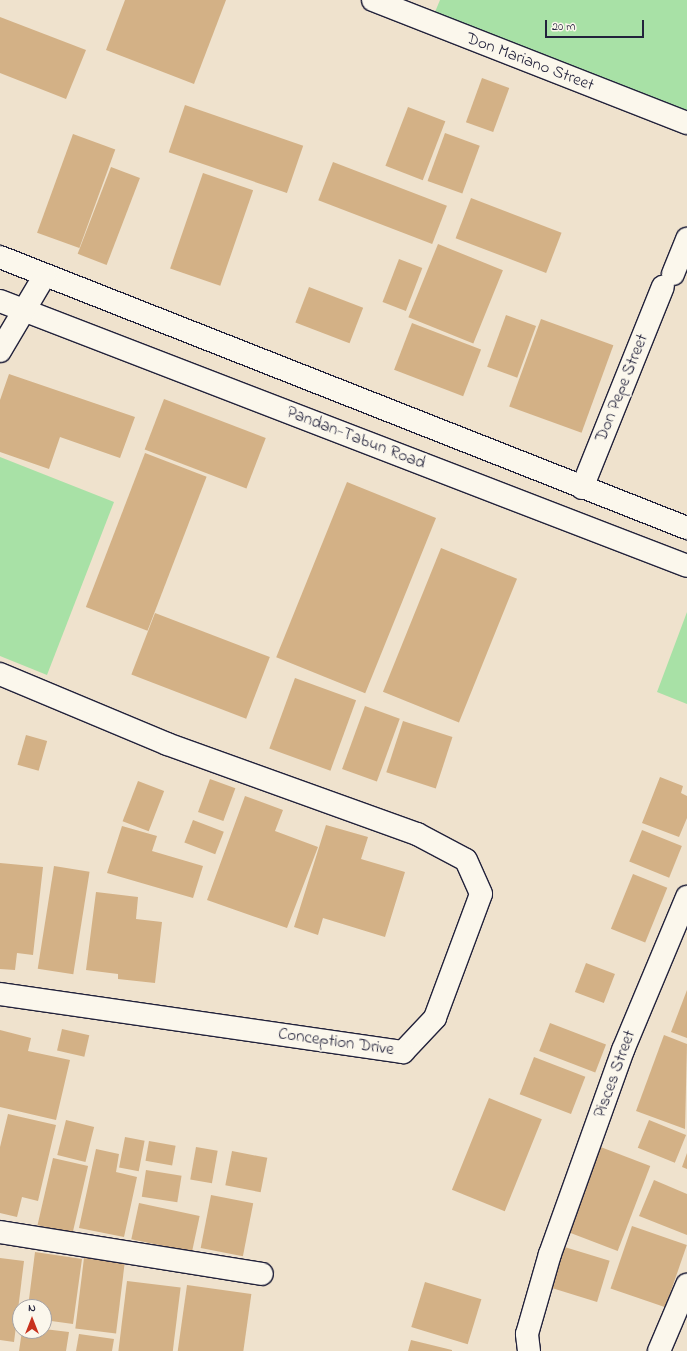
<!DOCTYPE html>
<html>
<head>
<meta charset="utf-8">
<style>
  body { margin:0 }
  #map { position:relative; width:687px; height:1351px; overflow:hidden; background:#efe2cd; font-family:"Indie Flower",sans-serif }
  div>[style] { position:absolute }
  .green>* { inset:0; background:#a8e1a6 }
  .building>* { inset:0; background:#d3b186; transform-origin:0 0 }
  .roads { filter:drop-shadow(1px 0 #22223b) drop-shadow(-1px 0 #22223b) drop-shadow(0 1px #22223b) drop-shadow(0 -1px #22223b) }
  .minor>* { height:22px; margin:-11px; padding:0 11px; transform-origin:11px; border-radius:11px; background:#fbf7ec }
  span { translate:-50% -50%; white-space:nowrap; text-align:center; line-height:1.15; -webkit-text-stroke:3.5px #fbf7ec; paint-order:stroke }
  .street-label { font-size:17px; color:#22223b }
  .north { position:absolute; left:12px; top:1299px; width:40px; height:40px; box-sizing:border-box; background:#fbf7ec; border:1px solid #a4a2a5; border-radius:50%; rotate:0deg; font-size:11px; font-weight:700; line-height:16px; text-align:center; color:#22223b }
  .north::after { content:''; display:block; margin:auto; width:14px; height:18px; background:#c8321e; clip-path:polygon(50% 0,100% 100%,50% 72%,0 100%) }
  .scale { position:absolute; left:545px; top:20px; width:99px; height:18px; box-sizing:border-box; border:2px solid #22223b; border-top:0; padding-left:5px; font-size:12px; line-height:14px; white-space:nowrap; color:#22223b; -webkit-text-stroke:3px #fbf7ec; paint-order:stroke }
</style>
</head>
<body>
<div id="map">
  <div class="green">
    <i style="clip-path:polygon(440px 0,687px 0,687px 115px,435px 12px)"></i>
    <i style="clip-path:polygon(0 457px,114px 502px,47px 675px,0 656px)"></i>
    <i style="clip-path:polygon(687px 612px,687px 704px,657px 692px)"></i>
  </div>
  <div class="building">
    <i style="clip-path:polygon(125px 0,226px 0,194px 84px,106px 50px)"></i>
    <i style="clip-path:polygon(0 17px,86px 50px,66px 99px,0 73px)"></i>
    <i style="left:482px;top:78px;width:29px;height:47px;rotate:20deg"></i>
    <i style="left:185px;top:105px;width:125px;height:50px;rotate:19deg"></i>
    <i style="left:408px;top:107px;width:40px;height:63px;rotate:21deg"></i>
    <i style="left:445px;top:133px;width:37px;height:51px;rotate:20deg"></i>
    <i style="left:73px;top:134px;width:45px;height:105px;rotate:20deg"></i>
    <i style="left:333px;top:162px;width:122px;height:41px;rotate:21deg"></i>
    <i style="left:111px;top:167px;width:31px;height:93px;rotate:21deg"></i>
    <i style="left:203px;top:173px;width:53px;height:101px;rotate:19deg"></i>
    <i style="left:471px;top:198px;width:97px;height:43px;rotate:21deg"></i>
    <i style="left:438px;top:244px;width:70px;height:79px;rotate:22deg"></i>
    <i style="left:399px;top:259px;width:25px;height:46px;rotate:21deg"></i>
    <i style="left:309px;top:287px;width:58px;height:38px;rotate:21deg"></i>
    <i style="left:506px;top:315px;width:32px;height:55px;rotate:20deg"></i>
    <i style="left:541px;top:319px;width:77px;height:93px;rotate:20deg"></i>
    <i style="left:412px;top:323px;width:74px;height:50px;rotate:21deg"></i>
    <i style="clip-path:polygon(9px 374px,135px 417px,120px 458px,60px 437px,49px 469px,0 452px,0 400px)"></i>
    <i style="left:164px;top:399px;width:109px;height:54px;rotate:21deg"></i>
    <i style="left:145px;top:453px;width:66px;height:165px;rotate:21deg"></i>
    <i style="left:347px;top:482px;width:96px;height:189px;rotate:22deg"></i>
    <i style="left:441px;top:548px;width:82px;height:155px;rotate:22deg"></i>
    <i style="left:155px;top:613px;width:123px;height:66px;rotate:21deg"></i>
    <i style="left:295px;top:678px;width:65px;height:75px;rotate:20deg"></i>
    <i style="left:365px;top:706px;width:37px;height:67px;rotate:20deg"></i>
    <i style="left:403px;top:721px;width:52px;height:54px;rotate:18deg"></i>
    <i style="left:26px;top:735px;width:22px;height:31px;rotate:16deg"></i>
    <i style="clip-path:polygon(660px 777px,683px 786px,681px 793px,687px 796px,687px 818px,679px 837px,642px 823px)"></i>
    <i style="left:210px;top:779px;width:27px;height:35px;rotate:20deg"></i>
    <i style="left:138px;top:781px;width:28px;height:43px;rotate:21deg"></i>
    <i style="clip-path:polygon(245px 796px,283px 810px,275px 831px,318px 847px,287px 928px,207px 900px)"></i>
    <i style="left:193px;top:820px;width:33px;height:24px;rotate:21deg"></i>
    <i style="clip-path:polygon(326px 825px,368px 837px,361px 859px,405px 872px,385px 937px,323px 918px,318px 935px,294px 927px)"></i>
    <i style="clip-path:polygon(122px 826px,157px 836px,152px 851px,203px 866px,193px 898px,107px 873px)"></i>
    <i style="left:642px;top:830px;width:43px;height:34px;rotate:22deg"></i>
    <i style="clip-path:polygon(0 863px,43px 867px,33px 955px,17px 953px,15px 970px,0 969px)"></i>
    <i style="left:54px;top:866px;width:36px;height:104px;rotate:9deg"></i>
    <i style="left:633px;top:874px;width:37px;height:59px;rotate:22deg"></i>
    <i style="clip-path:polygon(96px 892px,138px 897px,136px 919px,162px 922px,155px 983px,118px 979px,118px 974px,86px 970px)"></i>
    <i style="left:586px;top:963px;width:31px;height:31px;rotate:21deg"></i>
    <i style="clip-path:polygon(687px 990px,687px 1038px,671px 1032px)"></i>
    <i style="left:550px;top:1023px;width:60px;height:30px;rotate:21deg"></i>
    <i style="left:62px;top:1029px;width:28px;height:22px;rotate:13deg"></i>
    <i style="clip-path:polygon(0 1030px,31px 1038px,28px 1051px,70px 1060px,56px 1120px,0 1107px)"></i>
    <i style="clip-path:polygon(664px 1035px,687px 1044px,685px 1129px,636px 1111px)"></i>
    <i style="left:534px;top:1057px;width:55px;height:40px;rotate:21deg"></i>
    <i style="left:489px;top:1098px;width:57px;height:99px;rotate:22deg"></i>
    <i style="clip-path:polygon(8px 1114px,56px 1125px,38px 1201px,22px 1197px,17px 1217px,0 1213px,0 1147px)"></i>
    <i style="left:66px;top:1120px;width:29px;height:36px;rotate:14deg"></i>
    <i style="left:649px;top:1120px;width:40px;height:30px;rotate:22deg"></i>
    <i style="left:125px;top:1137px;width:20px;height:31px;rotate:11deg"></i>
    <i style="left:149px;top:1141px;width:27px;height:20px;rotate:10deg"></i>
    <i style="left:598px;top:1146px;width:56px;height:91px;rotate:21deg"></i>
    <i style="left:196px;top:1147px;width:22px;height:33px;rotate:10deg"></i>
    <i style="clip-path:polygon(96px 1149px,119px 1154px,116px 1172px,137px 1177px,124px 1237px,79px 1228px)"></i>
    <i style="left:232px;top:1151px;width:36px;height:35px;rotate:11deg"></i>
    <i style="clip-path:polygon(687px 1153px,687px 1169px,682px 1167px)"></i>
    <i style="left:53px;top:1158px;width:36px;height:69px;rotate:13deg"></i>
    <i style="left:146px;top:1170px;width:36px;height:27px;rotate:9deg"></i>
    <i style="clip-path:polygon(654px 1180px,687px 1194px,687px 1235px,639px 1216px)"></i>
    <i style="left:211px;top:1195px;width:43px;height:54px;rotate:11deg"></i>
    <i style="left:139px;top:1203px;width:62px;height:37px;rotate:12deg"></i>
    <i style="left:632px;top:1226px;width:58px;height:66px;rotate:19deg"></i>
    <i style="left:558px;top:1245px;width:54px;height:43px;rotate:17deg"></i>
    <i style="clip-path:polygon(35px 1252px,82px 1259px,73px 1324px,44px 1320px,44px 1307px,28px 1307px)"></i>
    <i style="clip-path:polygon(0 1258px,24px 1261px,14px 1342px,0 1340px)"></i>
    <i style="left:84px;top:1258px;width:41px;height:71px;rotate:7deg"></i>
    <i style="left:127px;top:1281px;width:54px;height:71px;rotate:7deg"></i>
    <i style="left:425px;top:1282px;width:59px;height:47px;rotate:17deg"></i>
    <i style="left:187px;top:1285px;width:65px;height:67px;rotate:8deg"></i>
    <i style="clip-path:polygon(44px 1329px,69px 1332px,66px 1351px,19px 1351px,22px 1331px,44px 1331px)"></i>
    <i style="clip-path:polygon(79px 1334px,114px 1339px,112px 1351px,76px 1351px)"></i>
    <i style="clip-path:polygon(411px 1340px,452px 1350px,452px 1351px,408px 1351px)"></i>
  </div>
  <div class="roads">
    <div class="minor">
      <i style="left:373px;top:0;width:337px;rotate:21.4deg"></i>
      <i style="left:0;top:257px;width:739px;rotate:21.53deg"></i>
      <i style="left:673px;top:274px;width:38px;rotate:-68deg"></i>
      <i style="left:0;top:301px;width:736px;rotate:21.09deg"></i>
      <i style="left:0;top:351px;width:88px;rotate:-59.4deg"></i>
      <i style="left:582px;top:488px;width:217px;rotate:-68.1deg"></i>
      <i style="left:0;top:674px;width:181px;rotate:22.7deg"></i>
      <i style="left:167px;top:744px;width:266px;rotate:19.8deg"></i>
      <i style="left:417px;top:834px;width:55px;rotate:28deg"></i>
      <i style="left:466px;top:860px;width:37px;rotate:66deg"></i>
      <i style="left:481px;top:894px;width:132px;rotate:110.4deg"></i>
      <i style="left:435px;top:1018px;width:47px;rotate:133.3deg"></i>
      <i style="left:403px;top:1052px;width:407px;rotate:-171.8deg"></i>
      <i style="left:0;top:1232px;width:265px;rotate:9.1deg"></i>
      <i style="left:529px;top:1351px;width:17px;rotate:-97deg"></i>
      <i style="left:527px;top:1334px;width:83px;rotate:-74deg"></i>
      <i style="left:550px;top:1254px;width:217px;rotate:-70.3deg"></i>
      <i style="left:623px;top:1050px;width:166px;rotate:-67.3deg"></i>
      <i style="left:659px;top:1351px;width:72px;rotate:-67deg"></i>
    </div>
  </div>
  <div class="street-label">
    <span style="left:530px;top:62px;rotate:21deg">Don Mariano Street</span>
    <span style="left:622px;top:388px;rotate:-68deg">Don Pepe Street</span>
    <span style="left:356px;top:438px;rotate:21deg">Pandan-Tabun Road</span>
    <span style="left:336px;top:1042px;rotate:8deg">Conception Drive</span>
    <span style="left:615px;top:1074px;rotate:-70deg">Pisces Street</span>
  </div>
  <div class="north">N</div>
  <div class="scale">20 m</div>
</div>
</body>
</html>
